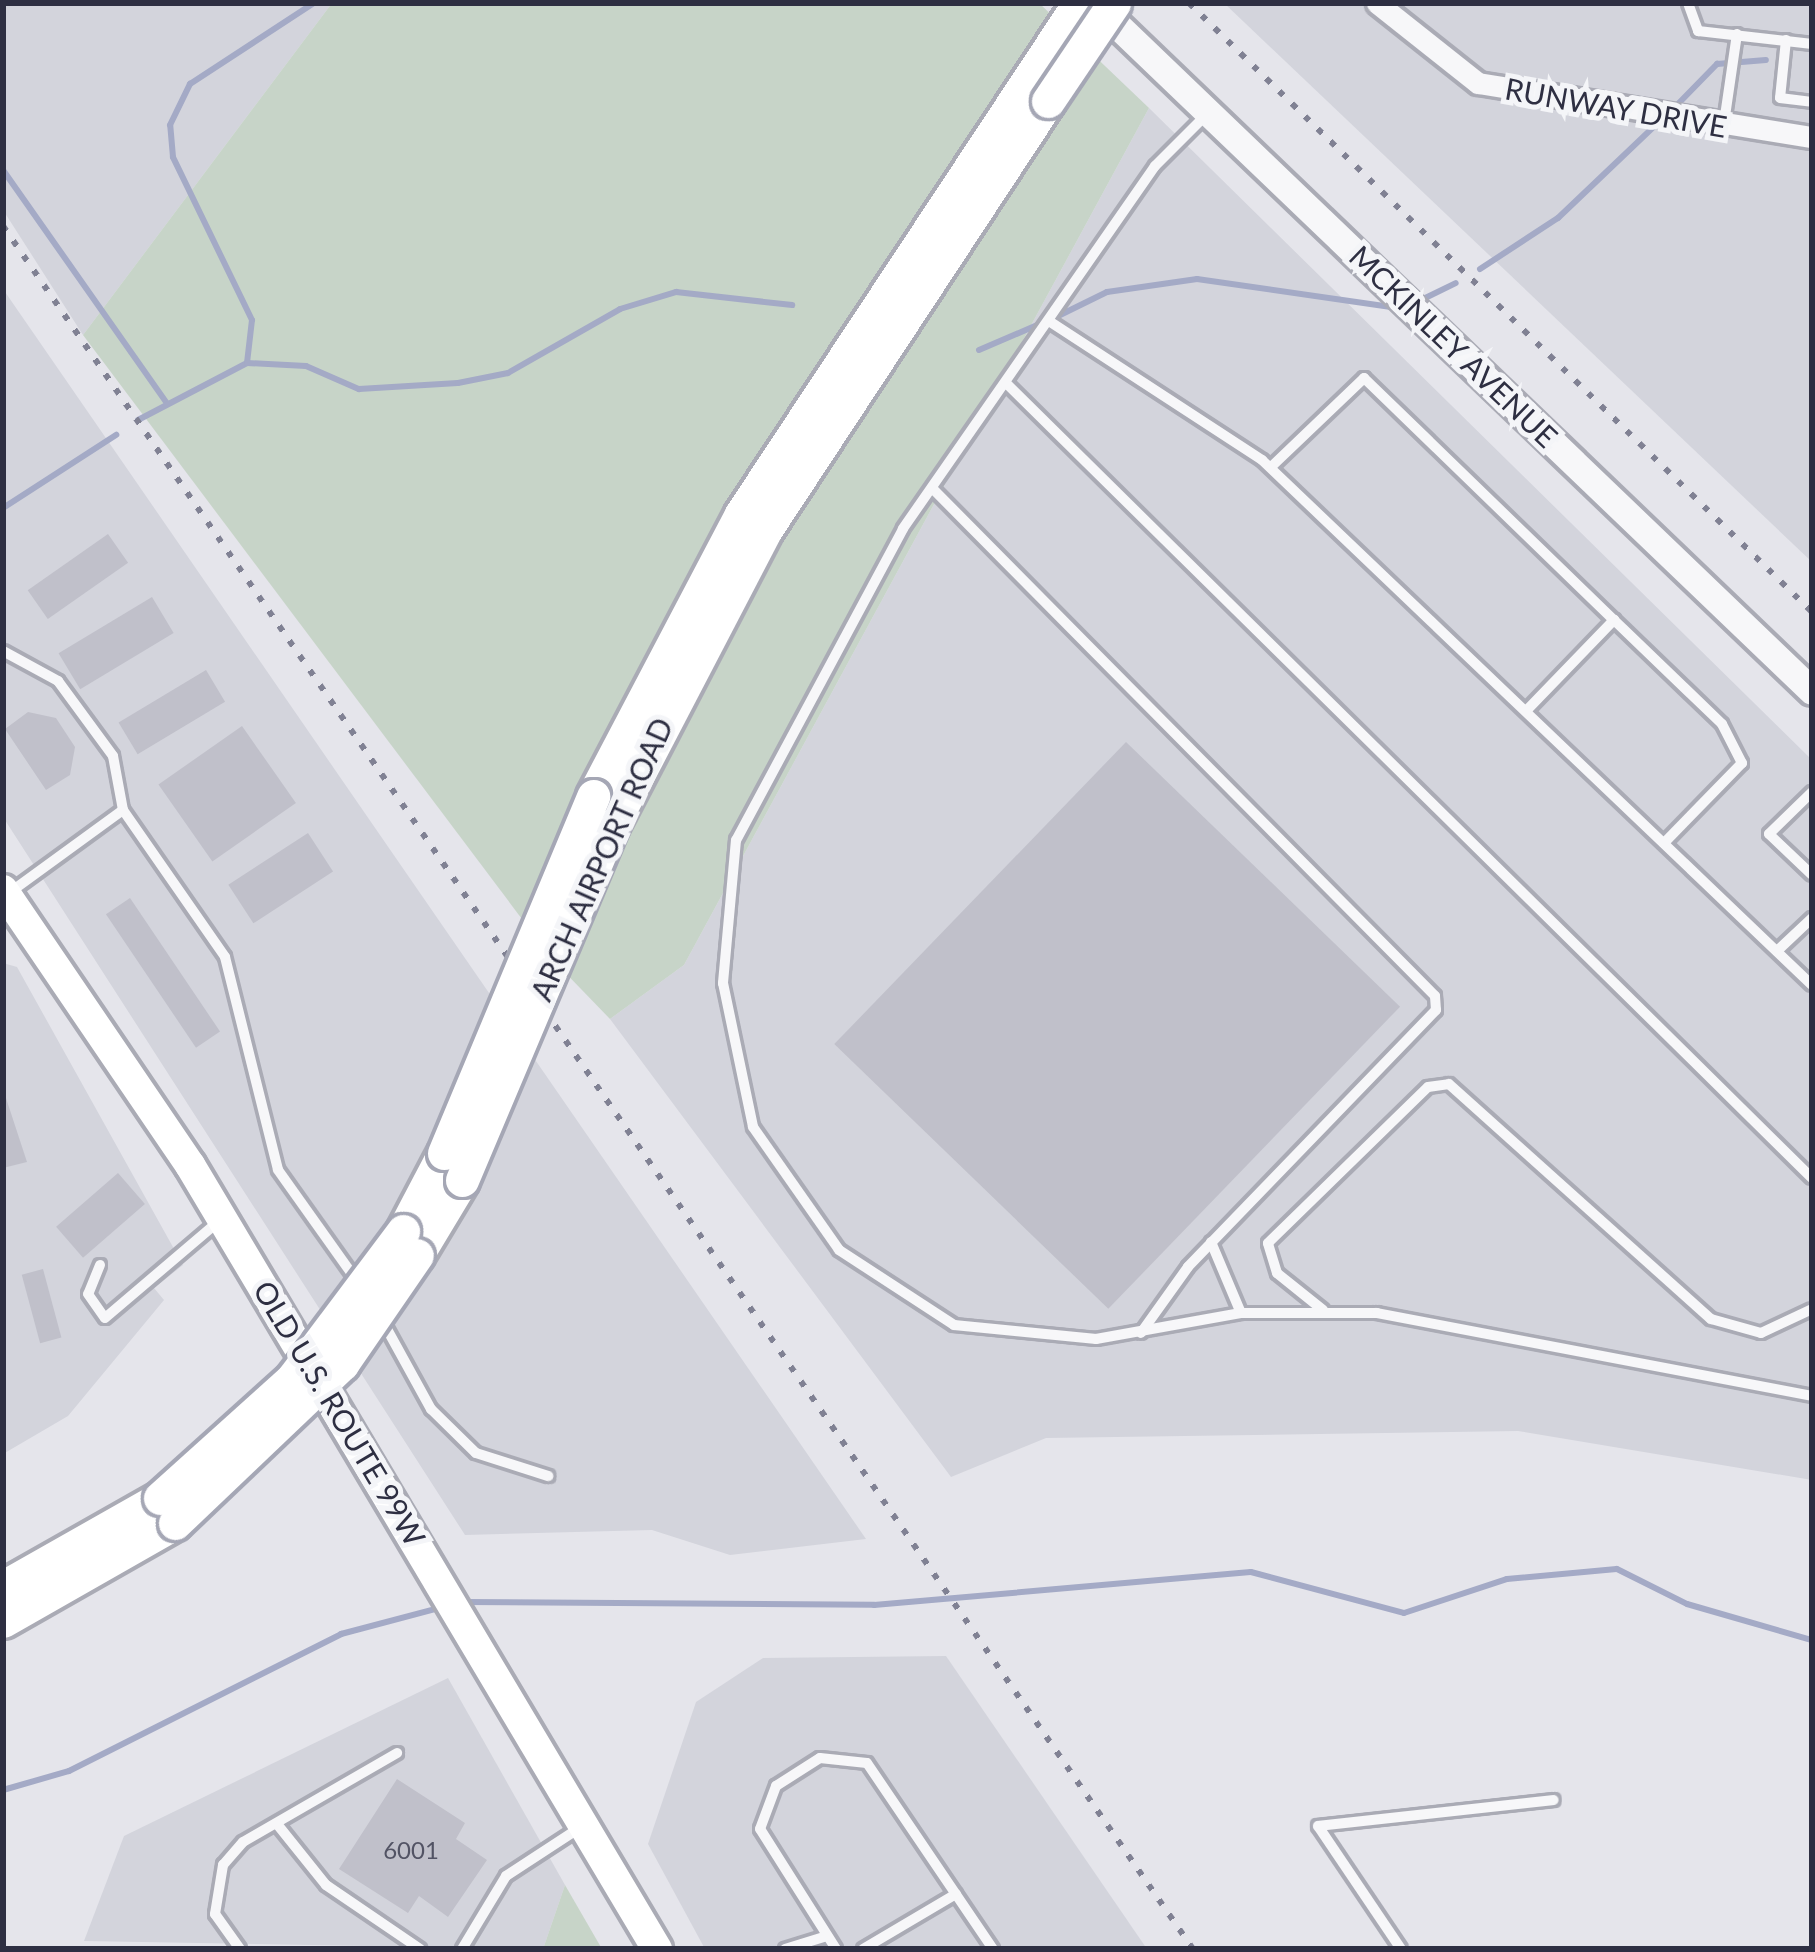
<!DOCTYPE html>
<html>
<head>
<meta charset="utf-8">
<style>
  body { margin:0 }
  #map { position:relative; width:1815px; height:1952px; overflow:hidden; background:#e5e5eb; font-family:Lato,sans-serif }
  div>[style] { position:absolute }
  .built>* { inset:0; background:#d3d4dc }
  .green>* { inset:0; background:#c7d4c8 }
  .stream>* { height:6px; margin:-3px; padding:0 3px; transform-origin:3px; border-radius:3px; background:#a4aac6 }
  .building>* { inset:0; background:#c0c0ca; transform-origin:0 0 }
  .roads { filter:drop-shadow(3px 0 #aaabb5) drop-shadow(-3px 0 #aaabb5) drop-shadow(0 3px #aaabb5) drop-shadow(0 -3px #aaabb5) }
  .service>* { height:10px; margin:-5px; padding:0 5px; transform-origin:5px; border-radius:5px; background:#f7f7f9 }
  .minor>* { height:21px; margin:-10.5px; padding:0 10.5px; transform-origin:10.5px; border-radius:10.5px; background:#f7f7f9 }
  .tertiary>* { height:27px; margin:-13.5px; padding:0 13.5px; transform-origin:13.5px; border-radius:13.5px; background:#f7f7f9 }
  .secondary>* { height:30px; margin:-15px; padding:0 15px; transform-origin:15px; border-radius:15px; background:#fff }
  .primary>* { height:33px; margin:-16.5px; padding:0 16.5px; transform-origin:16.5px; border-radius:16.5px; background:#fff }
  .rail>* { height:6px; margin-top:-3px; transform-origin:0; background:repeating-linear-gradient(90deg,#808193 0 6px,transparent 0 18px) }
  .bridges { filter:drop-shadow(3px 0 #a5a7b5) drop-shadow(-3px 0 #a5a7b5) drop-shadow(0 3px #a5a7b5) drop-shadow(0 -3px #a5a7b5) }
  .primary-bridge>* { height:33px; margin:-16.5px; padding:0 16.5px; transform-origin:16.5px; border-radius:16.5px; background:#fff }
  span { translate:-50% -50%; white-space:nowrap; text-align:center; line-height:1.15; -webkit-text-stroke:10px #f4f5f8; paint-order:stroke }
  .number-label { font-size:24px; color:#525364 }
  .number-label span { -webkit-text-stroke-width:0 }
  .street-label { font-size:30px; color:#2e2f42 }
  .frame { position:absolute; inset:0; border:6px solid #2e2f42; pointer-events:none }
</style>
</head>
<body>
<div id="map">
  <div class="built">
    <i style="clip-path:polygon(3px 3px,332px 3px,83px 335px,3px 210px)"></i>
    <i style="clip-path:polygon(1224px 3px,1812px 3px,1812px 562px)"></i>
    <i style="clip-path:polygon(1149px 108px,1812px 760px,1812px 1480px,1518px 1431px,1046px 1438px,951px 1477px,610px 1019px,684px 965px)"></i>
    <i style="clip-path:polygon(3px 289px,866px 1539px,730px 1555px,652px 1530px,465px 1535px,3px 817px)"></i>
    <i style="clip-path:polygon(3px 963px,17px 967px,183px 1265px,154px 1288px,164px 1300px,68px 1416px,3px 1454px)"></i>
    <i style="clip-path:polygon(946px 1656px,1147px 1949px,705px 1949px,648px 1844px,696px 1702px,763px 1658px)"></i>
    <i style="clip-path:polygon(448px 1678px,565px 1885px,543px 1949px,84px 1941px,124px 1836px)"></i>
  </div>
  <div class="green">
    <i style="clip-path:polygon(332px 3px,1039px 3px,1149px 108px,684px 965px,610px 1019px,552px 959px,83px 335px)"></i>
    <i style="clip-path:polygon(565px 1885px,602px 1949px,543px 1949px)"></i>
  </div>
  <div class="stream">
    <i style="left:1676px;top:106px;width:59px;rotate:-45.7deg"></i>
    <i style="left:1717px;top:64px;width:49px;rotate:-4.7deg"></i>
    <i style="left:3px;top:170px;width:284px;rotate:54.9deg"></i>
    <i style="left:1480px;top:269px;width:93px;rotate:-33.2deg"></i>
    <i style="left:1558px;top:218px;width:144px;rotate:-43.6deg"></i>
    <i style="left:1417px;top:302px;width:43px;rotate:-26deg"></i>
    <i style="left:1054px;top:318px;width:59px;rotate:-26.1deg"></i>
    <i style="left:1107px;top:292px;width:91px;rotate:-8.2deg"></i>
    <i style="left:1197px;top:279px;width:203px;rotate:8.2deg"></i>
    <i style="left:979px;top:350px;width:69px;rotate:-23.2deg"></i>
    <i style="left:247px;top:363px;width:43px;rotate:-83.4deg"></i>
    <i style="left:252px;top:320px;width:181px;rotate:-115.9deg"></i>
    <i style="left:173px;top:157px;width:32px;rotate:-95deg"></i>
    <i style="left:170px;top:125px;width:46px;rotate:-64deg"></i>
    <i style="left:190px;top:84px;width:148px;rotate:-33.2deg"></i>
    <i style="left:138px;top:420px;width:123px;rotate:-27.6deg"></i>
    <i style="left:247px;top:363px;width:59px;rotate:2.9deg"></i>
    <i style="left:306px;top:366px;width:58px;rotate:23.5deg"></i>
    <i style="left:359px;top:389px;width:99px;rotate:-3.5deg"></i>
    <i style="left:458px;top:383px;width:51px;rotate:-11.3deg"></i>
    <i style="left:508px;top:373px;width:129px;rotate:-29.7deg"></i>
    <i style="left:620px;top:309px;width:59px;rotate:-16.9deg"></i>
    <i style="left:676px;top:292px;width:117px;rotate:6.4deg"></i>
    <i style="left:3px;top:508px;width:135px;rotate:-32.9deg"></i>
    <i style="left:464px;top:1602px;width:410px;rotate:0.4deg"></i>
    <i style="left:874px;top:1605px;width:378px;rotate:-5deg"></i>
    <i style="left:1251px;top:1572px;width:158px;rotate:15deg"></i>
    <i style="left:1404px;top:1613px;width:108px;rotate:-18.3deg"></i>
    <i style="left:1507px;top:1579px;width:110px;rotate:-5.2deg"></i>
    <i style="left:1617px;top:1569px;width:78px;rotate:26.6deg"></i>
    <i style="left:1687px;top:1604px;width:130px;rotate:16.1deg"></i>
    <i style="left:3px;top:1790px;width:69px;rotate:-16.1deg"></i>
    <i style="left:69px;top:1771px;width:305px;rotate:-26.7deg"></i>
    <i style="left:341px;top:1634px;width:101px;rotate:-14.9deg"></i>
  </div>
  <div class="building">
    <i style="left:108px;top:534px;width:35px;height:98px;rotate:55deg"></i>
    <i style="left:152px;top:597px;width:42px;height:109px;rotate:59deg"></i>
    <i style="left:206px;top:670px;width:37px;height:102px;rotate:59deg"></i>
    <i style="clip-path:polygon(28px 712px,56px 718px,75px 747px,70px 775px,46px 790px,5px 729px)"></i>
    <i style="left:242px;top:726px;width:94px;height:102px;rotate:55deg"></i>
    <i style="left:1126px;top:742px;width:381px;height:420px;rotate:44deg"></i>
    <i style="left:308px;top:833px;width:46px;height:95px;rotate:57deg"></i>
    <i style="left:130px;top:898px;width:161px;height:29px;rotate:56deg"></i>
    <i style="clip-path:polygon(3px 1089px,27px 1162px,3px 1168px)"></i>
    <i style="left:118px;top:1173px;width:41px;height:82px;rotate:49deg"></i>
    <i style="left:43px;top:1269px;width:71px;height:22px;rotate:75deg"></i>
    <i style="clip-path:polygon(397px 1779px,465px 1823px,456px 1839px,487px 1860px,448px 1917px,419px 1896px,408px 1913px,339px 1869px)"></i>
  </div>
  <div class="roads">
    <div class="service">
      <i style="left:1688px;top:3px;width:30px;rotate:70deg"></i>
      <i style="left:1698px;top:31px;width:115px;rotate:6.5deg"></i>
      <i style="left:1786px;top:40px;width:58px;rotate:95.9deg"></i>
      <i style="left:1780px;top:98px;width:32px;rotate:7deg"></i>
      <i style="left:1206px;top:115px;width:72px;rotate:135deg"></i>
      <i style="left:1155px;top:166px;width:442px;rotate:124.8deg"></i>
      <i style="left:903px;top:529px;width:353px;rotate:118.2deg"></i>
      <i style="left:736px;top:840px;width:144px;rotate:95.2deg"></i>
      <i style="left:723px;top:983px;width:147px;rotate:78.2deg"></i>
      <i style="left:753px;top:1127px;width:150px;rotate:55deg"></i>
      <i style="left:839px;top:1250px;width:137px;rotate:33.1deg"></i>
      <i style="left:954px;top:1325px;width:143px;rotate:5.6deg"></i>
      <i style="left:1096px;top:1339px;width:147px;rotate:-10.2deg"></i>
      <i style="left:1241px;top:1313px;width:136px"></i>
      <i style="left:1377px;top:1313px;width:443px;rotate:10.8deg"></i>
      <i style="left:1724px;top:123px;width:90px;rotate:-81.7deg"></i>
      <i style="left:1052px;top:323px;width:251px;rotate:33.1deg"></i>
      <i style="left:1262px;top:460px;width:760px;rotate:43.67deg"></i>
      <i style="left:1008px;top:385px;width:1129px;rotate:44.61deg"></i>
      <i style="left:1271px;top:467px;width:129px;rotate:-43.7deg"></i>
      <i style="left:1364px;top:378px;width:348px;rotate:44.1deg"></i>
      <i style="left:932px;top:488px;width:715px;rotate:45.28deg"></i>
      <i style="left:1435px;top:996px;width:14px;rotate:86deg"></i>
      <i style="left:1436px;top:1010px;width:357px;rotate:134deg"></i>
      <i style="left:1188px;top:1267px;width:81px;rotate:125.5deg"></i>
      <i style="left:3px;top:651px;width:63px;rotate:28.6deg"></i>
      <i style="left:58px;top:681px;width:93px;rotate:53.7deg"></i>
      <i style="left:113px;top:756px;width:55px;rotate:79.5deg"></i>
      <i style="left:123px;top:810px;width:179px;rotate:55.2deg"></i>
      <i style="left:225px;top:957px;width:219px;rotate:76deg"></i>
      <i style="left:278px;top:1170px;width:140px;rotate:54.6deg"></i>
      <i style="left:1526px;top:711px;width:127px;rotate:-46deg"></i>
      <i style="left:1614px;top:620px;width:150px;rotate:43.9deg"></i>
      <i style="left:1722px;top:724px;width:44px;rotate:62.9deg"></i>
      <i style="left:1742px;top:763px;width:112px;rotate:134.3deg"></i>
      <i style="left:1812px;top:792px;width:60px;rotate:135.7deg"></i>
      <i style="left:1769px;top:834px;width:59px;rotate:43.6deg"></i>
      <i style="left:9px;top:893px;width:141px;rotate:-36.1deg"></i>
      <i style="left:1777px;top:951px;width:48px;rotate:-43.3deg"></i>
      <i style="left:1211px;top:1242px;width:77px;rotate:67.1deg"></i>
      <i style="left:100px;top:1265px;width:31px;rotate:112deg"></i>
      <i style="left:88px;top:1294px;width:29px;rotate:55deg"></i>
      <i style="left:105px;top:1318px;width:151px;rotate:-40.4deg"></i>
      <i style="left:1323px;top:1310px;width:59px;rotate:-141.2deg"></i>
      <i style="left:1277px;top:1273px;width:31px;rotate:-107deg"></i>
      <i style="left:1268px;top:1243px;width:223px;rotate:-44.3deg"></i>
      <i style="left:1428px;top:1087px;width:21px;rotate:-8deg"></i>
      <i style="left:1449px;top:1084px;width:352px;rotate:41.9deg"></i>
      <i style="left:1711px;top:1319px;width:52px;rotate:15.6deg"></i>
      <i style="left:1761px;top:1333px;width:56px;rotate:-25.2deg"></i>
      <i style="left:382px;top:1320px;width:102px;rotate:61.2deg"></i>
      <i style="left:431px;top:1409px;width:63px;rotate:44.4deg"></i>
      <i style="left:476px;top:1453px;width:76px;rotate:17.7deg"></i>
      <i style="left:277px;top:1824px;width:78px;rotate:51.2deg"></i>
      <i style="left:326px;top:1885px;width:114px;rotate:34.2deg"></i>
      <i style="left:240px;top:1949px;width:43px;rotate:-125.5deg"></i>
      <i style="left:215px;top:1914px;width:50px;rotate:-80.7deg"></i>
      <i style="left:223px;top:1865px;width:30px;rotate:-49deg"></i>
      <i style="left:243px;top:1842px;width:178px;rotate:-30deg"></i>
      <i style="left:462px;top:1949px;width:85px;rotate:-58.9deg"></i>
      <i style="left:506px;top:1876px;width:90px;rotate:-33.2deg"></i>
      <i style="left:785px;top:1949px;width:44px;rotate:-17.2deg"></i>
      <i style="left:836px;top:1949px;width:142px;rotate:-122.3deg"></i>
      <i style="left:760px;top:1829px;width:46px;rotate:-69.6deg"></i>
      <i style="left:776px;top:1786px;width:52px;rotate:-32.5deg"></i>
      <i style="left:820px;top:1758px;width:47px;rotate:6.1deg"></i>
      <i style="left:867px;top:1763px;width:225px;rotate:55.9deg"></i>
      <i style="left:863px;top:1949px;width:108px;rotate:-30.6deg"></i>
      <i style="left:1401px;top:1949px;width:148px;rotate:-124deg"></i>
      <i style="left:1318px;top:1826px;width:237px;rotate:-6.3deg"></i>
    </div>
    <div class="minor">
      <i style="left:1377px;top:3px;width:129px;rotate:38.4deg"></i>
      <i style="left:1478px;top:83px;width:338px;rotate:9.2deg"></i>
    </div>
    <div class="tertiary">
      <i style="left:1094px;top:3px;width:994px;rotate:43.78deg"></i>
    </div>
    <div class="secondary">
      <i style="left:3px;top:890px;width:333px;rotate:55.8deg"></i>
      <i style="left:190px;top:1165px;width:913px;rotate:59.22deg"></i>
    </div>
    <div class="primary">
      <i style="left:593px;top:796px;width:318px;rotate:-62.3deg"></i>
      <i style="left:741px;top:514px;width:613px;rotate:-56.52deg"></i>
      <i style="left:612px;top:825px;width:331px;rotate:-62.5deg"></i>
      <i style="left:765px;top:531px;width:515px;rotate:-56.65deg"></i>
      <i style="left:403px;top:1231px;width:88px;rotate:-62.3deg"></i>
      <i style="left:417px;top:1255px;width:87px;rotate:-59deg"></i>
      <i style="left:3px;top:1587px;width:180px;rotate:-29.5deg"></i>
      <i style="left:3px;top:1621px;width:198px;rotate:-29.7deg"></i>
    </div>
  </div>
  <div class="rail">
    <i style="left:1189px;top:3px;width:871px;rotate:44.35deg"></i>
    <i style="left:3px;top:226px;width:2094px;rotate:55.37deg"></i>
  </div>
  <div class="bridges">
    <div class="primary-bridge">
      <i style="left:1048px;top:101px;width:118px;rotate:-56deg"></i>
      <i style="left:444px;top:1153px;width:387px;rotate:-67.3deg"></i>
      <i style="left:462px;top:1180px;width:385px;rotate:-67.1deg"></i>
      <i style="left:160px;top:1498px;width:178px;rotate:-42deg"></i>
      <i style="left:292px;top:1379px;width:185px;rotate:-53.1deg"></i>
      <i style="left:175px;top:1523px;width:231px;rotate:-43.6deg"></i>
      <i style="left:342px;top:1364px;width:132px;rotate:-55.5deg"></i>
    </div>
  </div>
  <div class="number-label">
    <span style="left:411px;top:1850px">6001</span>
  </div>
  <div class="street-label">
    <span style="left:1616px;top:107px;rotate:10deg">RUNWAY DRIVE</span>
    <span style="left:1454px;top:346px;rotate:44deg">MCKINLEY AVENUE</span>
    <span style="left:601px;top:859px;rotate:-66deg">ARCH AIRPORT ROAD</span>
    <span style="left:340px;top:1413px;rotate:59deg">OLD U.S. ROUTE 99W</span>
  </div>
  <div class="frame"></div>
</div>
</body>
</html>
